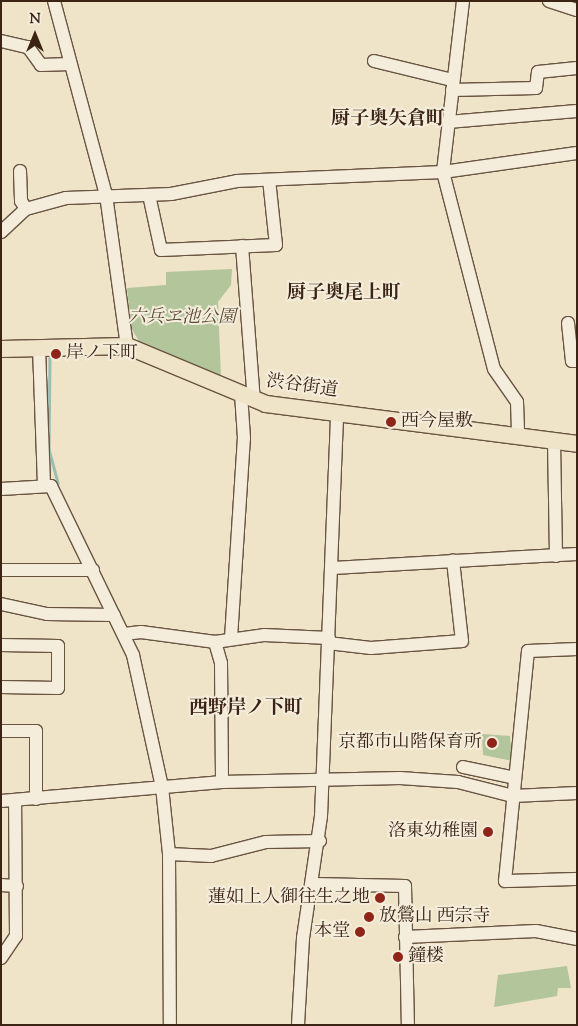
<!DOCTYPE html>
<html>
<head>
<meta charset="utf-8">
<style>
  body { margin:0 }
  #map { position:relative; width:578px; height:1026px; overflow:hidden; background:#efe3c8; font-family:"Sorts Mill Goudy","Noto Serif JP",serif }
  div>[style] { position:absolute }
  .green>* { inset:0; background:#b2c59b }
  .stream>* { height:2.5px; margin:-1.25px; padding:0 1.25px; transform-origin:1.25px; border-radius:1.25px; background:#9abeb2 }
  .roads { filter:drop-shadow(1px 0 #695442) drop-shadow(-1px 0 #695442) drop-shadow(0 1px #695442) drop-shadow(0 -1px #695442) }
  .minor>* { height:12px; margin:-6px; padding:0 6px; transform-origin:6px; border-radius:6px; background:#f5eddb }
  .major>* { height:16px; margin:-8px; padding:0 8px; transform-origin:8px; border-radius:8px; background:#efe3c8 }
  .dots>* { width:14px; height:14px; translate:-50% -50%; box-sizing:border-box; border:2px solid #f5eddb; border-radius:50% }
  span { translate:-50% -50%; white-space:nowrap; text-align:center; line-height:1.15; -webkit-text-stroke:4px #f5eddb; paint-order:stroke }
  .park-label { font-size:18px; color:#5a4c36; font-style:italic }
  .poi-label { font-size:18px; color:#3c2415 }
  .left { translate:0 -50%; text-align:left }
  .right { translate:-100% -50%; text-align:right }
  .street-label { font-size:18px; color:#3c2415 }
  .neighbourhood-label { font-size:19px; color:#3c2415; font-weight:700 }
  .frame { position:absolute; inset:0; border:2px solid #3c2415; pointer-events:none }
  .north { position:absolute; left:10px; top:10px; width:50px; height:50px; -webkit-text-stroke:4px #f5eddb; paint-order:stroke; rotate:0deg; font-size:14px; font-weight:700; line-height:20px; text-align:center; color:#3c2415 }
  .north::after { content:''; display:block; margin:auto; width:18px; height:22px; background:#3c2415; clip-path:polygon(50% 0,100% 100%,50% 72%,0 100%) }
</style>
</head>
<body>
<div id="map">
  <div class="green">
    <i style="clip-path:polygon(232px 269px,231px 285px,218px 302px,221px 379px,139px 341px,131px 328px,127px 288px,166px 285px,166px 272px)"></i>
    <i style="clip-path:polygon(482px 734px,510px 736px,512px 761px,483px 755px)"></i>
    <i style="clip-path:polygon(567px 966px,571px 988px,558px 988px,557px 996px,494px 1007px,498px 975px)"></i>
  </div>
  <div class="stream">
    <i style="left:50px;top:356px;width:93px;rotate:90.6deg"></i>
    <i style="left:49px;top:449px;width:35px;rotate:75deg"></i>
  </div>
  <div class="roads">
    <div class="minor">
      <i style="left:54px;top:1px;width:201px;rotate:75deg"></i>
      <i style="left:106px;top:195px;width:152px;rotate:82.1deg"></i>
      <i style="left:463px;top:1px;width:172px;rotate:96.7deg"></i>
      <i style="left:443px;top:172px;width:135px;rotate:-8.1deg"></i>
      <i style="left:549px;top:1px;width:29px;rotate:18deg"></i>
      <i style="left:1px;top:41px;width:28px;rotate:13deg"></i>
      <i style="left:28px;top:47px;width:22px;rotate:54deg"></i>
      <i style="left:41px;top:65px;width:29px;rotate:-2deg"></i>
      <i style="left:374px;top:61px;width:80px;rotate:13.7deg"></i>
      <i style="left:452px;top:90px;width:84px;rotate:-1.4deg"></i>
      <i style="left:536px;top:88px;width:16px;rotate:-83deg"></i>
      <i style="left:538px;top:72px;width:39px;rotate:-6deg"></i>
      <i style="left:448px;top:122px;width:129px;rotate:-4.9deg"></i>
      <i style="left:20px;top:171px;width:30px;rotate:88deg"></i>
      <i style="left:21px;top:201px;width:9px;rotate:58deg"></i>
      <i style="left:149px;top:195px;width:56px;rotate:77.7deg"></i>
      <i style="left:161px;top:250px;width:115px;rotate:-2.5deg"></i>
      <i style="left:276px;top:245px;width:65px;rotate:-96.1deg"></i>
      <i style="left:1px;top:232px;width:34px;rotate:-43deg"></i>
      <i style="left:26px;top:209px;width:41px;rotate:-15.4deg"></i>
      <i style="left:66px;top:198px;width:105px;rotate:-2.2deg"></i>
      <i style="left:171px;top:194px;width:67px;rotate:-11.1deg"></i>
      <i style="left:237px;top:181px;width:206px;rotate:-2.5deg"></i>
      <i style="left:443px;top:172px;width:203px;rotate:75.5deg"></i>
      <i style="left:494px;top:369px;width:40px;rotate:55.1deg"></i>
      <i style="left:517px;top:402px;width:34px;rotate:88deg"></i>
      <i style="left:242px;top:246px;width:155px;rotate:85.6deg"></i>
      <i style="left:568px;top:323px;width:38px;rotate:84deg"></i>
      <i style="left:572px;top:361px;width:5px"></i>
      <i style="left:39px;top:348px;width:136px;rotate:87.9deg"></i>
      <i style="left:554px;top:441px;width:115px;rotate:89deg"></i>
      <i style="left:1px;top:489px;width:50px;rotate:-3.4deg"></i>
      <i style="left:51px;top:486px;width:188px;rotate:64.1deg"></i>
      <i style="left:133px;top:655px;width:135px;rotate:77.6deg"></i>
      <i style="left:162px;top:787px;width:67px;rotate:84deg"></i>
      <i style="left:169px;top:854px;width:171px;rotate:89.7deg"></i>
      <i style="left:333px;top:568px;width:244px;rotate:-3.3deg"></i>
      <i style="left:1px;top:570px;width:92px"></i>
      <i style="left:1px;top:604px;width:47px;rotate:12.3deg"></i>
      <i style="left:47px;top:614px;width:67px;rotate:0.9deg"></i>
      <i style="left:124px;top:634px;width:17px;rotate:-7deg"></i>
      <i style="left:141px;top:632px;width:75px;rotate:7.7deg"></i>
      <i style="left:215px;top:642px;width:49px;rotate:-8.1deg"></i>
      <i style="left:264px;top:635px;width:65px;rotate:2.6deg"></i>
      <i style="left:231px;top:638px;width:200px;rotate:-86.3deg"></i>
      <i style="left:244px;top:438px;width:44px;rotate:-93.9deg"></i>
      <i style="left:215px;top:642px;width:22px;rotate:74deg"></i>
      <i style="left:221px;top:663px;width:119px;rotate:89.5deg"></i>
      <i style="left:328px;top:643px;width:43px;rotate:6.6deg"></i>
      <i style="left:371px;top:648px;width:91px;rotate:-4.4deg"></i>
      <i style="left:462px;top:641px;width:81px;rotate:-96.4deg"></i>
      <i style="left:1px;top:645px;width:57px;rotate:1deg"></i>
      <i style="left:58px;top:646px;width:42px;rotate:90deg"></i>
      <i style="left:58px;top:688px;width:57px;rotate:-179deg"></i>
      <i style="left:577px;top:649px;width:49px;rotate:177.7deg"></i>
      <i style="left:528px;top:651px;width:231px;rotate:95.7deg"></i>
      <i style="left:505px;top:881px;width:72px;rotate:-1.6deg"></i>
      <i style="left:1px;top:731px;width:35px"></i>
      <i style="left:36px;top:731px;width:68px;rotate:90deg"></i>
      <i style="left:463px;top:767px;width:53px;rotate:11.9deg"></i>
      <i style="left:1px;top:801px;width:222px;rotate:-4.9deg"></i>
      <i style="left:222px;top:782px;width:178px;rotate:-1.3deg"></i>
      <i style="left:400px;top:778px;width:58px;rotate:3.9deg"></i>
      <i style="left:458px;top:782px;width:57px;rotate:14.3deg"></i>
      <i style="left:513px;top:796px;width:64px;rotate:-2.7deg"></i>
      <i style="left:169px;top:854px;width:42px;rotate:2.7deg"></i>
      <i style="left:211px;top:856px;width:57px;rotate:-14.3deg"></i>
      <i style="left:266px;top:842px;width:54px;rotate:-1.1deg"></i>
      <i style="left:314px;top:884px;width:91px;rotate:1.3deg"></i>
      <i style="left:405px;top:886px;width:139px;rotate:88.8deg"></i>
      <i style="left:1px;top:885px;width:16px;rotate:4deg"></i>
      <i style="left:405px;top:937px;width:131px;rotate:-2.6deg"></i>
      <i style="left:536px;top:931px;width:42px;rotate:11deg"></i>
      <i style="left:1px;top:958px;width:27px;rotate:-56deg"></i>
      <i style="left:16px;top:936px;width:135px;rotate:-90.4deg"></i>
      <i style="left:298px;top:1025px;width:87px;rotate:-86.7deg"></i>
      <i style="left:303px;top:938px;width:123px;rotate:-81.6deg"></i>
      <i style="left:321px;top:816px;width:403px;rotate:-87.7deg"></i>
    </div>
    <div class="major">
      <i style="left:1px;top:349px;width:126px;rotate:-1.4deg"></i>
      <i style="left:127px;top:346px;width:151px;rotate:22.6deg"></i>
      <i style="left:266px;top:404px;width:314px;rotate:7.3deg"></i>
    </div>
  </div>
  <div class="dots">
    <i style="left:56px;top:354px;background:#8f2418"></i>
    <i style="left:391px;top:422px;background:#8f2418"></i>
    <i style="left:492px;top:743px;background:#8f2418"></i>
    <i style="left:488px;top:832px;background:#8f2418"></i>
    <i style="left:380px;top:898px;background:#8f2418"></i>
    <i style="left:369px;top:917px;background:#8f2418"></i>
    <i style="left:360px;top:932px;background:#8f2418"></i>
    <i style="left:398px;top:957px;background:#8f2418"></i>
  </div>
  <div class="park-label">
    <span style="left:182px;top:318px">六兵ヱ池公園</span>
  </div>
  <div class="poi-label">
    <span class="left" style="left:66px;top:354px">岸ノ下町</span>
    <span class="left" style="left:401px;top:422px">西今屋敷</span>
    <span class="right" style="left:482px;top:743px">京都市山階保育所</span>
    <span class="right" style="left:478px;top:832px">洛東幼稚園</span>
    <span class="right" style="left:370px;top:898px">蓮如上人御往生之地</span>
    <span class="left" style="left:379px;top:917px">放鶯山 西宗寺</span>
    <span class="right" style="left:350px;top:932px">本堂</span>
    <span class="left" style="left:408px;top:957px">鐘楼</span>
  </div>
  <div class="street-label">
    <span style="left:302px;top:387px;rotate:8deg">渋谷街道</span>
  </div>
  <div class="neighbourhood-label">
    <span style="left:388px;top:120px">厨子奥矢倉町</span>
    <span style="left:344px;top:294px">厨子奥尾上町</span>
    <span style="left:246px;top:709px">西野岸ノ下町</span>
  </div>
  <div class="frame"></div>
  <div class="north">N</div>
</div>
</body>
</html>
